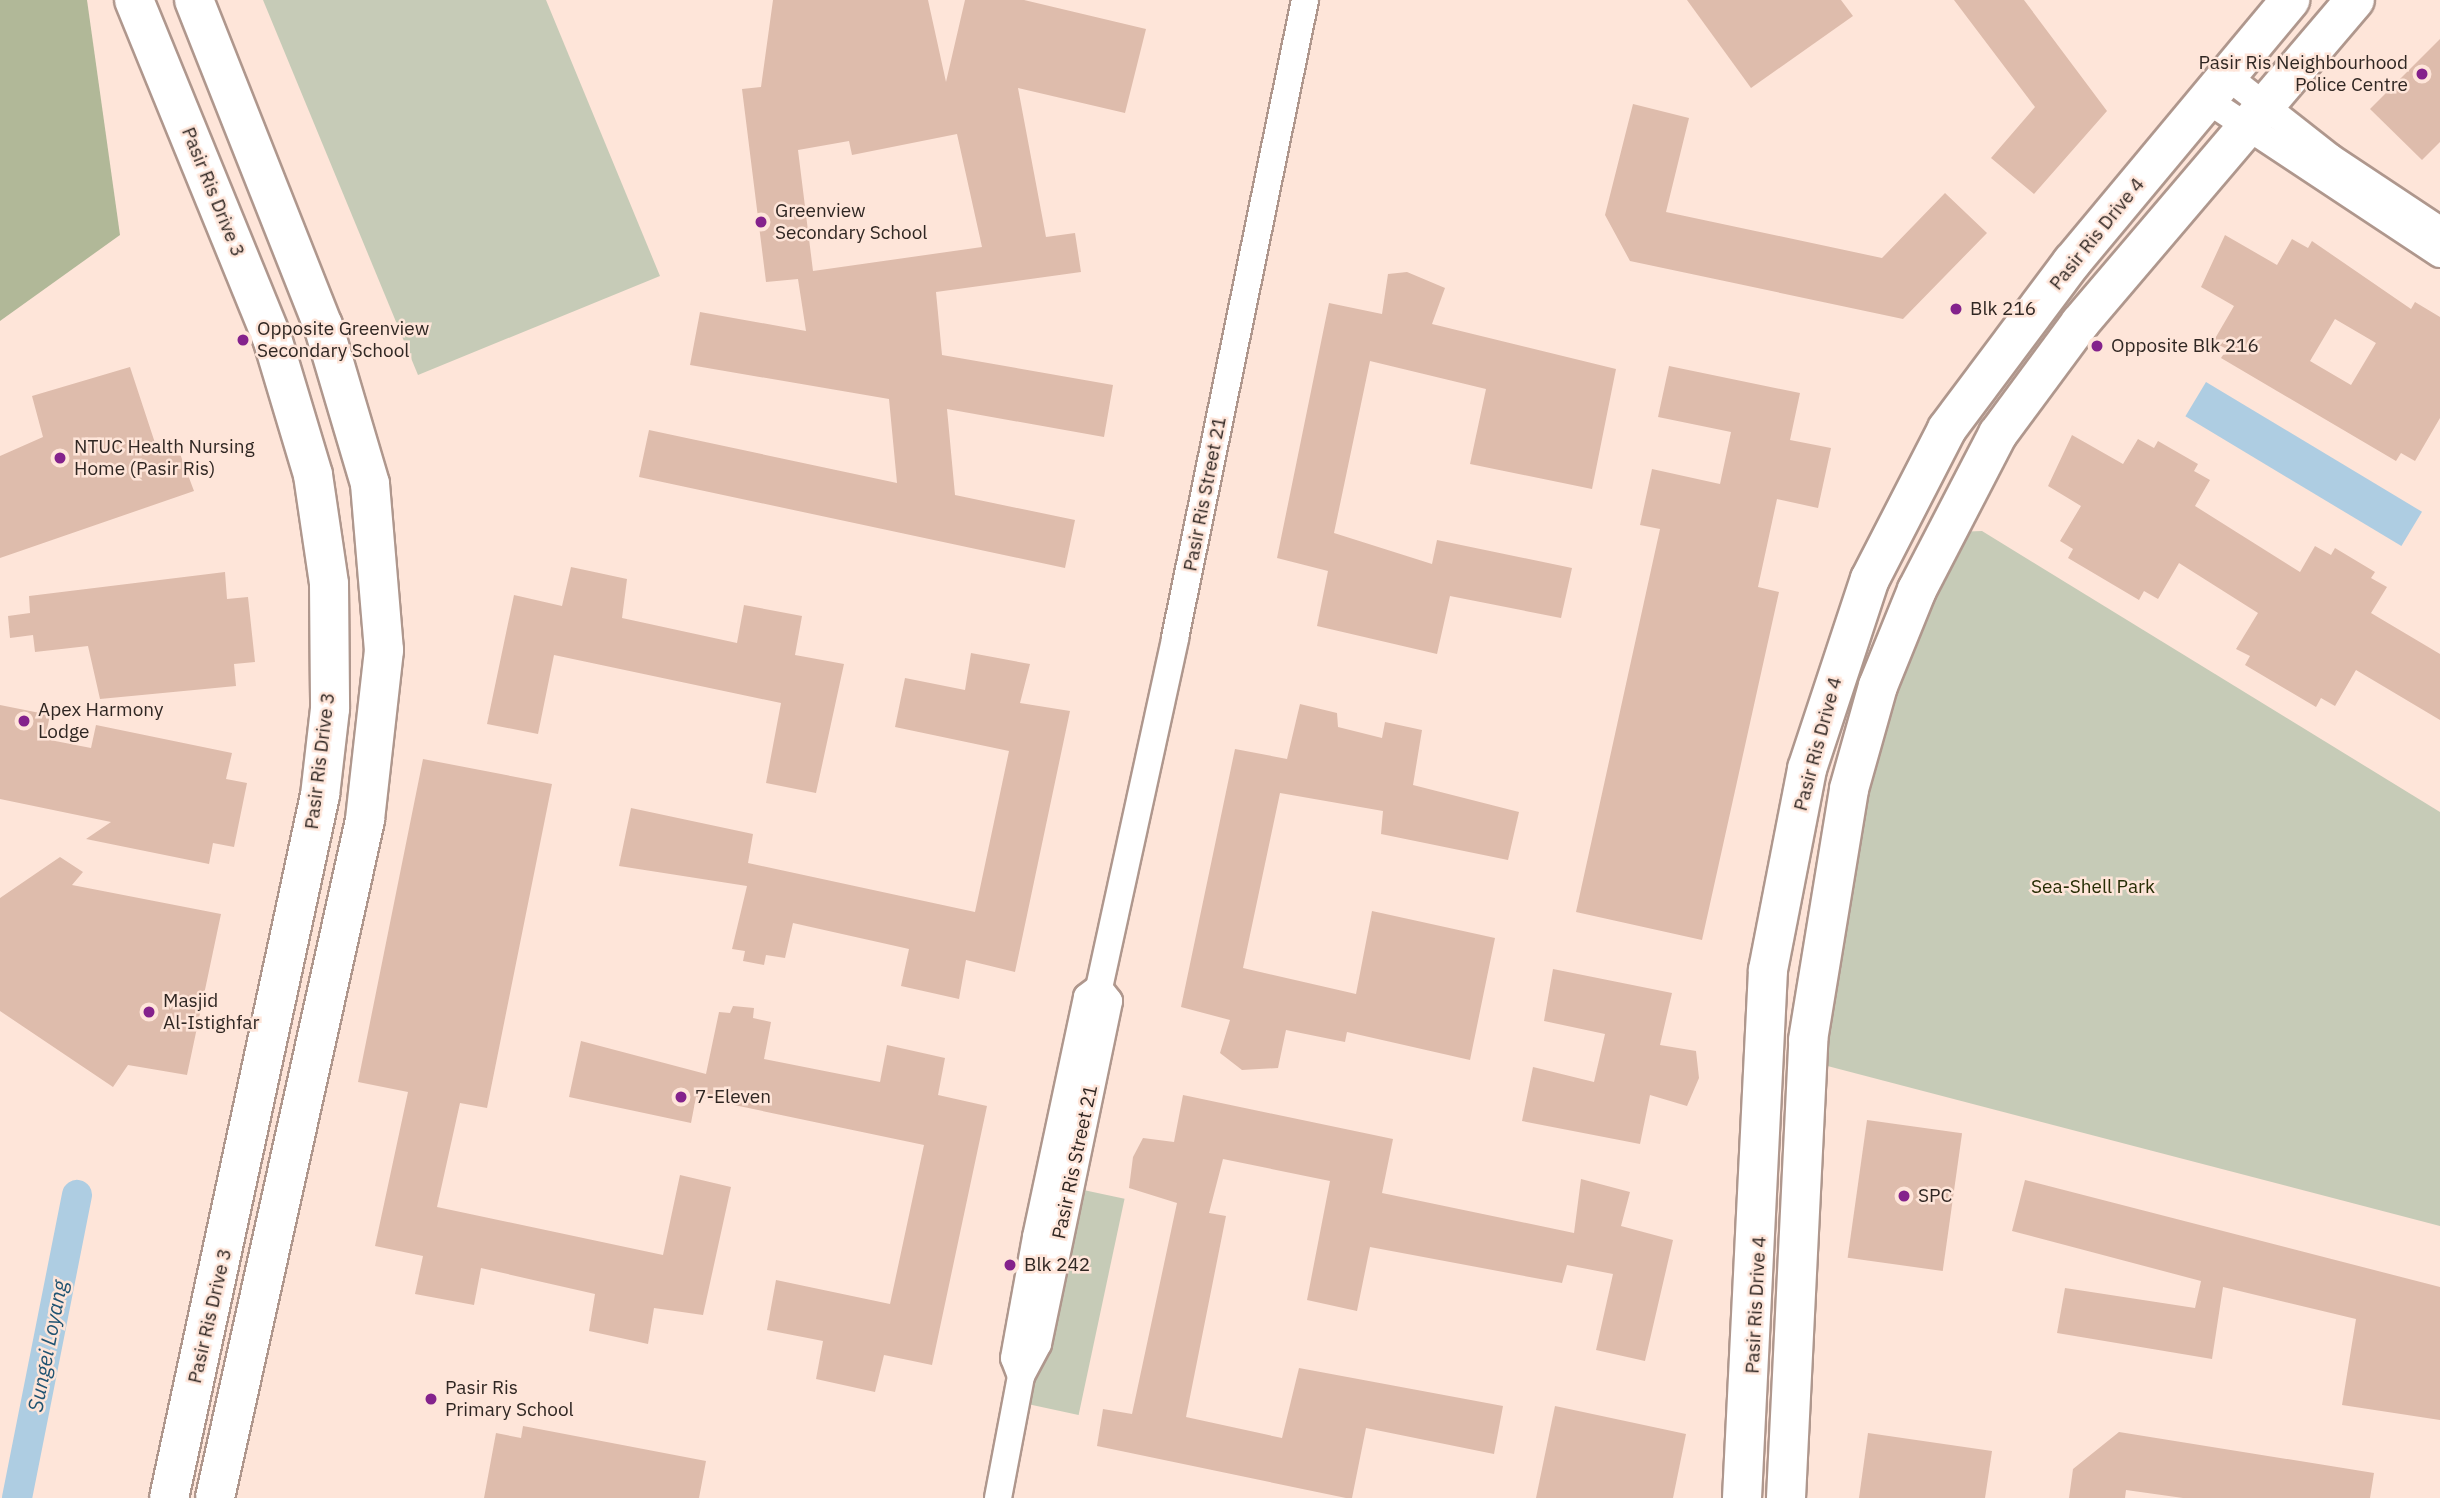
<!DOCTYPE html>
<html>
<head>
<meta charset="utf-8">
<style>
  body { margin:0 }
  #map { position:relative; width:2440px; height:1498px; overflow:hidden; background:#fee5d9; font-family:"IBM Plex Sans",sans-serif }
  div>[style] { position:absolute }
  .green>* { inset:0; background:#c6cbb7; transform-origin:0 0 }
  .forest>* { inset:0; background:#b1b898 }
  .water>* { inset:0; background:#aecde2; transform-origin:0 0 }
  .canal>* { height:30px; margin:-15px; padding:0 15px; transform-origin:15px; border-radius:15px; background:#aecde2 }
  .building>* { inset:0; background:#debcac; transform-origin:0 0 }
  .roads { filter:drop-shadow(2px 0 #af978d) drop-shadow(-2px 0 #af978d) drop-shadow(0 2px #af978d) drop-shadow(0 -2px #af978d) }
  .street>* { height:26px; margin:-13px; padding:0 13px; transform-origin:13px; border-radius:13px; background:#fff }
  .secondary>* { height:38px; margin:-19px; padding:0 19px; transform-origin:19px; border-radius:19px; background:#fff }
  .primary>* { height:38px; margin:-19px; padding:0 19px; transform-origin:19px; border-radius:19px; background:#fff }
  .dots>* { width:19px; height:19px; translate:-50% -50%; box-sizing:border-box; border:4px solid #fee5d9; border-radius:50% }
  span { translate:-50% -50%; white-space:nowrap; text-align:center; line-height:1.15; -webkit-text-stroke:5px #fee5d9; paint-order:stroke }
  .poi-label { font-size:19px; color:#302723 }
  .right { translate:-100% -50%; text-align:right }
  .left { translate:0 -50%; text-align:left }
  .street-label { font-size:19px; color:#302723 }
  .park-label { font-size:19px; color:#272d05 }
  .water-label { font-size:21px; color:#1f5372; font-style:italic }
</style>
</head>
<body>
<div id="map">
  <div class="green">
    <i style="clip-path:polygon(263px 0,546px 0,660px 276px,418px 375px)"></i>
    <i style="clip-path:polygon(1982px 531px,2440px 812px,2440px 1226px,1816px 1063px,1881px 721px,1955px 532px)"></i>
    <i style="left:1060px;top:1185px;width:66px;height:221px;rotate:12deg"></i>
  </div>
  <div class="forest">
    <i style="clip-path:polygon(0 0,87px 0,120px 235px,0 321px)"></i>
  </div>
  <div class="water">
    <i style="left:2206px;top:382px;width:252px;height:40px;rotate:31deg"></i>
  </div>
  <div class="canal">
    <i style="left:17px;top:1498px;width:309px;rotate:-78.8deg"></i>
  </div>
  <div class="building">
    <i style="clip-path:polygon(evenodd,773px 0,928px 0,946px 82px,965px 0,1024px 0,1146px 29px,1125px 113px,1018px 88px,1046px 237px,1075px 233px,1081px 272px,936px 292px,942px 355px,1113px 385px,1104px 437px,947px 409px,955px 495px,1075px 520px,1065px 568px,639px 477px,649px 430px,897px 483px,889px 399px,690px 365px,700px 312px,806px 331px,798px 279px,766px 282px,742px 89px,761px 87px,773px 0,957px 134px,982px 247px,813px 271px,798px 150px,849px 141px,852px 155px,957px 134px)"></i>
    <i style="clip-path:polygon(1687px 0,1841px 0,1853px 16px,1751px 88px)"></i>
    <i style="clip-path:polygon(1954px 0,2024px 0,2107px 111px,2034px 194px,1991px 158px,2035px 107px)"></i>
    <i style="clip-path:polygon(2440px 39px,2440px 142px,2422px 160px,2370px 109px)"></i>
    <i style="clip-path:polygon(1633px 104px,1689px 118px,1666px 212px,1882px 258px,1945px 193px,1987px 233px,1903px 319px,1630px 261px,1605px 215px)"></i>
    <i style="clip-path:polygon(evenodd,2225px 235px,2277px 265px,2292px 239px,2308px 248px,2312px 241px,2411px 309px,2415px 302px,2440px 317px,2440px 418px,2415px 461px,2401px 453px,2396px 461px,2221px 358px,2227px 349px,2213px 342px,2234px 306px,2201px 287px,2225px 235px,2335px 319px,2376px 343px,2351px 385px,2310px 361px,2335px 319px)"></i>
    <i style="clip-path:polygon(1407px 272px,1445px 288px,1432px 324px,1616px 369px,1592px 489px,1470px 464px,1486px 389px,1370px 361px,1334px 533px,1432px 564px,1437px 540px,1572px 568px,1561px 618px,1450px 596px,1437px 654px,1317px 626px,1328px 571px,1277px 558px,1329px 303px,1382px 314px,1388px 274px)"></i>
    <i style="clip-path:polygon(1669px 366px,1800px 393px,1790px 440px,1831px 448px,1818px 508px,1777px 499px,1758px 587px,1779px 592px,1702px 940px,1576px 912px,1660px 529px,1640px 525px,1652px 469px,1720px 484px,1731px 432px,1658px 417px)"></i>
    <i style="clip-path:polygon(130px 367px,157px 449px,176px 443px,194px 491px,0 558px,0 456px,43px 437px,32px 396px)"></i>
    <i style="clip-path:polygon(2072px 435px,2123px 464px,2138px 439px,2154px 448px,2158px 441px,2198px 464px,2194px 471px,2210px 480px,2195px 506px,2300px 572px,2315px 546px,2331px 555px,2335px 548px,2375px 572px,2371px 578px,2387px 587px,2371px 613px,2440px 654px,2440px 720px,2356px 670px,2335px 706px,2321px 698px,2316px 707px,2245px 665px,2250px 656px,2236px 649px,2258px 613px,2179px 563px,2158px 599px,2144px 591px,2139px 600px,2068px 558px,2073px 549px,2060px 541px,2081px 506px,2048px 486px)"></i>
    <i style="clip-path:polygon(571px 567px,627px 579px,622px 618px,737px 643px,744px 605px,802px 616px,795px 655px,844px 664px,816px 793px,766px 783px,781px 703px,554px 655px,538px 734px,487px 724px,514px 595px,562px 606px)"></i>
    <i style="clip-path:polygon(225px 572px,227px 599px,248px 597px,255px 662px,234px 664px,236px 686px,100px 699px,88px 646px,35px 652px,33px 635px,10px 638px,8px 616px,30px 613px,29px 596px)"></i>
    <i style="clip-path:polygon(971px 653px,1030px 664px,1020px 703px,1070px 711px,1015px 972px,966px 960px,959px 999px,901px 986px,909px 949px,793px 923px,785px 958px,766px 955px,764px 965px,743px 961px,745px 951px,732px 949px,747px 886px,619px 866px,631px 808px,753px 834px,748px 863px,975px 912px,1009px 751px,895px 727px,905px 678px,965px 690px)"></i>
    <i style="clip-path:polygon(1300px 704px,1337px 713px,1338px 727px,1382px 738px,1385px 722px,1422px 730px,1413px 785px,1519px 812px,1508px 860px,1381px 834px,1383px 811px,1280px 793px,1243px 968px,1356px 994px,1372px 911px,1495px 938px,1470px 1060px,1347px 1032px,1345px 1042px,1286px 1030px,1278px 1068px,1242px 1070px,1220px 1053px,1230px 1020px,1181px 1007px,1235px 749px,1287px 759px)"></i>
    <i style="clip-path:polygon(0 705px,50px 715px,45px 739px,91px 748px,96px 725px,232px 753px,226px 779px,247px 783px,234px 847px,213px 843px,209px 864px,86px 839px,111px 822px,0 799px)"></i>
    <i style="clip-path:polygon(423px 759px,552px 784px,487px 1108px,460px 1103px,437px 1207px,663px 1255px,680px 1175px,731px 1187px,703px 1315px,654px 1308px,648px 1344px,589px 1331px,595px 1294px,481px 1268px,474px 1305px,415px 1294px,423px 1256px,375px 1246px,408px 1092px,358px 1082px)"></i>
    <i style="clip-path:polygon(60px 857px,83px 872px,72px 885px,221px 914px,187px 1075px,128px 1065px,113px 1087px,0 1011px,0 898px)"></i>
    <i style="clip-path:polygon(1553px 969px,1672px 993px,1660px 1045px,1696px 1051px,1699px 1078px,1687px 1106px,1650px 1095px,1640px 1144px,1522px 1121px,1533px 1067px,1594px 1082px,1605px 1034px,1544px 1021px)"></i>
    <i style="clip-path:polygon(733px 1006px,754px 1008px,753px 1018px,771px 1022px,764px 1059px,880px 1082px,887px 1045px,945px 1058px,938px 1095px,987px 1106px,932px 1365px,884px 1355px,875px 1392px,816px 1379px,823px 1341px,767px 1330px,776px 1280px,890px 1304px,924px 1145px,696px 1097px,691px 1123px,569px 1097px,581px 1041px,706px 1074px,719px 1012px,730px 1013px)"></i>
    <i style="clip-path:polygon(1183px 1095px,1393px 1139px,1382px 1193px,1574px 1233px,1581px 1179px,1630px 1192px,1621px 1226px,1673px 1240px,1645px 1361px,1596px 1350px,1613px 1274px,1567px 1265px,1562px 1283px,1370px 1247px,1357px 1311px,1307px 1300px,1330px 1181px,1223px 1159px,1209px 1213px,1226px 1216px,1186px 1417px,1282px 1438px,1299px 1368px,1503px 1406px,1494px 1454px,1366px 1428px,1352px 1498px,1346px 1498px,1097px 1446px,1103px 1409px,1132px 1414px,1177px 1203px,1129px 1188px,1133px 1157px,1143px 1138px,1174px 1142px)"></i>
    <i style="left:1867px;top:1120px;width:96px;height:139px;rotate:8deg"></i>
    <i style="clip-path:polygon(2025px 1180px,2440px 1287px,2440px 1420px,2342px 1405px,2356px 1319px,2223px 1287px,2212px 1359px,2057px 1333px,2065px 1288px,2195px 1308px,2201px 1281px,2012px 1231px)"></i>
    <i style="clip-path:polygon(1555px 1406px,1686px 1434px,1673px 1498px,1536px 1498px)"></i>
    <i style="clip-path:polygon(523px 1426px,706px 1461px,699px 1498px,484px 1498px,496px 1433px,521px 1438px)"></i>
    <i style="clip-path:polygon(2119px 1432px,2374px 1473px,2370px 1498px,2183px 1498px,2126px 1490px,2125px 1498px,2069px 1498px,2073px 1469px)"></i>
    <i style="clip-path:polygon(1868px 1433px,1992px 1451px,1985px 1498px,1859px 1498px)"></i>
  </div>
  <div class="roads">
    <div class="street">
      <i style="left:2227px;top:76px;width:131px;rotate:38.2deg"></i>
      <i style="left:2330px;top:157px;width:132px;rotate:33.6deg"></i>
      <i style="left:2207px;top:100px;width:279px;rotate:33.5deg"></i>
      <i style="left:1021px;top:1376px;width:36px;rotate:-62deg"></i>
      <i style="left:1038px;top:1344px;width:350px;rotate:-78.3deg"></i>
      <i style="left:1109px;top:1001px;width:16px;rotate:-128deg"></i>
      <i style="left:998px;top:1498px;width:124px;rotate:-79.3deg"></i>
      <i style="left:1021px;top:1376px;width:19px;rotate:-111deg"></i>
      <i style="left:1014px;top:1358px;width:123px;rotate:-79.7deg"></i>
      <i style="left:1036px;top:1237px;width:245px;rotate:-78deg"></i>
      <i style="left:1087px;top:997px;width:15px;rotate:-37deg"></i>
      <i style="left:1099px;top:988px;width:358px;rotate:-77.7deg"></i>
      <i style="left:1175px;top:638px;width:651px;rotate:-78.48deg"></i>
    </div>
    <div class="secondary">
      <i style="left:1742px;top:1498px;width:529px;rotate:-87.18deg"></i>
      <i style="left:1768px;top:970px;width:205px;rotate:-79deg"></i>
      <i style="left:1807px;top:769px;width:200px;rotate:-71.7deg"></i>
      <i style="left:1870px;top:579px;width:169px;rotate:-62.8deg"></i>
      <i style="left:1947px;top:429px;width:209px;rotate:-53.2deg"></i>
      <i style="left:2072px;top:262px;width:341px;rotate:-50.2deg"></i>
      <i style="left:1786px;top:1498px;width:459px;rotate:-87.2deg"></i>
      <i style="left:1808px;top:1040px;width:254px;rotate:-80.7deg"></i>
      <i style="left:1849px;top:789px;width:107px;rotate:-74.3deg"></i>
      <i style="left:1878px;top:686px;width:104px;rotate:-67.9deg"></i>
      <i style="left:1917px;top:590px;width:176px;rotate:-62.6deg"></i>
      <i style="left:1998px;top:434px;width:138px;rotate:-53.5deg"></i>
      <i style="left:2080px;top:323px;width:424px;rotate:-49.6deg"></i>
    </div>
    <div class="primary">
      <i style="left:134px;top:0;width:365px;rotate:67.8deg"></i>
      <i style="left:272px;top:338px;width:143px;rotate:73.3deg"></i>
      <i style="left:313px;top:475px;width:110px;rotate:81.6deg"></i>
      <i style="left:329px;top:584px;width:125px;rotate:89.5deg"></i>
      <i style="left:330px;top:709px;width:87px;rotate:96.6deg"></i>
      <i style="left:320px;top:795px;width:719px;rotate:102.12deg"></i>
      <i style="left:194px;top:0;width:350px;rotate:68.4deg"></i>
      <i style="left:323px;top:325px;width:166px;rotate:73.5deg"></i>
      <i style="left:370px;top:484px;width:167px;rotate:85.2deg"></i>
      <i style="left:384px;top:650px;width:171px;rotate:96.4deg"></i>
      <i style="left:365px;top:820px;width:694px;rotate:102.48deg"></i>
    </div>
  </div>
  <div class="dots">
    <i style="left:2422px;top:74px;background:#84228c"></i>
    <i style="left:761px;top:222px;background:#84228c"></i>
    <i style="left:1956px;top:309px;background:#84228c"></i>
    <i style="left:243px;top:340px;background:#84228c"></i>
    <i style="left:2097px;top:346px;background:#84228c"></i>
    <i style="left:60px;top:458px;background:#84228c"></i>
    <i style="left:24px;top:721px;background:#84228c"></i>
    <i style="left:149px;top:1012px;background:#84228c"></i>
    <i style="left:681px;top:1097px;background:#84228c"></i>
    <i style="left:1904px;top:1196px;background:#84228c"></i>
    <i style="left:1010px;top:1265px;background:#84228c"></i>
    <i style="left:431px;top:1399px;background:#84228c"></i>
  </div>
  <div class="poi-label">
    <span class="right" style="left:2408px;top:74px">Pasir Ris Neighbourhood<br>Police Centre</span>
    <span class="left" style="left:775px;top:222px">Greenview<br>Secondary School</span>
    <span class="left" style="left:1970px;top:309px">Blk 216</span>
    <span class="left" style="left:257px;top:340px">Opposite Greenview<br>Secondary School</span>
    <span class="left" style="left:2111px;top:346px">Opposite Blk 216</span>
    <span class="left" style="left:74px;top:458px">NTUC Health Nursing<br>Home (Pasir Ris)</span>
    <span class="left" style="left:38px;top:721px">Apex Harmony<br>Lodge</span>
    <span class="left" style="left:163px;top:1012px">Masjid<br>Al-Istighfar</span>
    <span class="left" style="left:695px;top:1097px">7-Eleven</span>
    <span class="left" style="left:1918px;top:1196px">SPC</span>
    <span class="left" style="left:1024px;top:1265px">Blk 242</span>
    <span class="left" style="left:445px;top:1399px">Pasir Ris<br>Primary School</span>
  </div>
  <div class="street-label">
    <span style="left:213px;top:192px;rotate:68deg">Pasir Ris Drive 3</span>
    <span style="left:2097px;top:234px;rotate:-51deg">Pasir Ris Drive 4</span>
    <span style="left:1205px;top:494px;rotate:-79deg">Pasir Ris Street 21</span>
    <span style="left:1818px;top:744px;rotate:-75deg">Pasir Ris Drive 4</span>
    <span style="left:320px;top:761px;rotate:-83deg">Pasir Ris Drive 3</span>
    <span style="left:1075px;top:1162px;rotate:-78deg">Pasir Ris Street 21</span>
    <span style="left:1756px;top:1305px;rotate:-87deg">Pasir Ris Drive 4</span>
    <span style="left:210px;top:1316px;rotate:-77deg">Pasir Ris Drive 3</span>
  </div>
  <div class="park-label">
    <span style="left:2093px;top:887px">Sea-Shell Park</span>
  </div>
  <div class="water-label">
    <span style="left:47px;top:1346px;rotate:-79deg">Sungei Loyang</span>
  </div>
</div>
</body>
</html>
